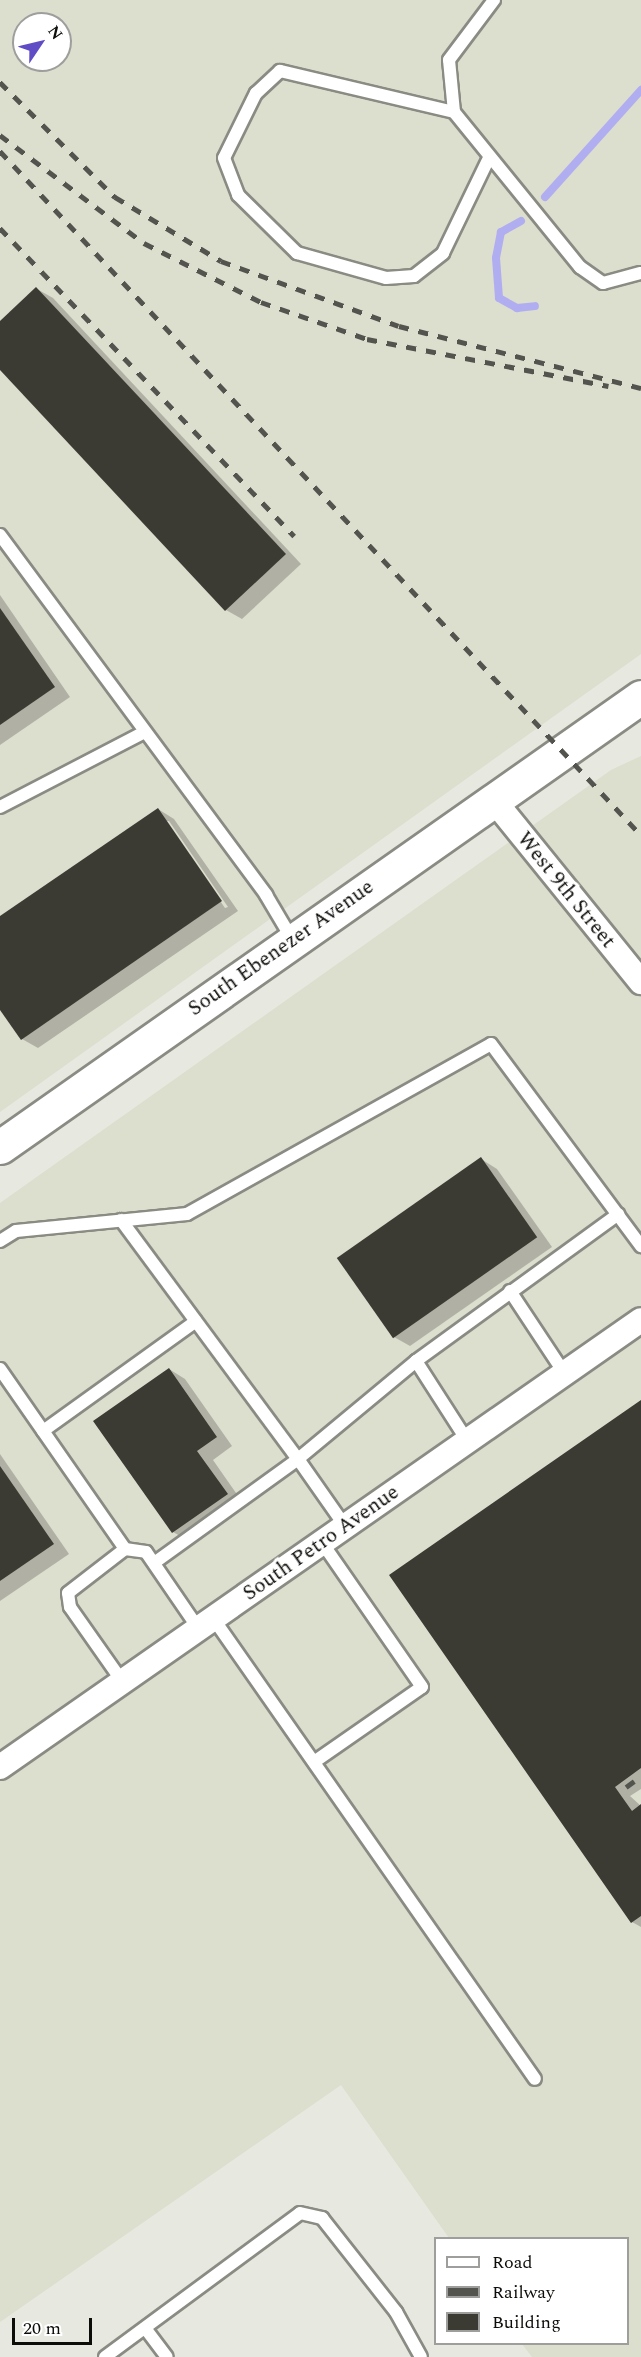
<!DOCTYPE html>
<html>
<head>
<meta charset="utf-8">
<style>
  body { margin:0 }
  #map { position:relative; width:641px; height:2357px; overflow:hidden; background:#e7e8df; font-family:Spectral,serif }
  div>[style] { position:absolute }
  .built>* { inset:0; background:#dcdece }
  .shadow>* { inset:0; background:#0003 }
  .stream>* { height:8px; margin:-4px; padding:0 4px; transform-origin:4px; border-radius:4px; background:#b0aef0 }
  .building>* { inset:0; background:#3b3b34; transform-origin:0 0 }
  .roads { filter:drop-shadow(2px 0 #8a8b83) drop-shadow(-2px 0 #8a8b83) drop-shadow(0 2px #8a8b83) drop-shadow(0 -2px #8a8b83) }
  .lane>* { height:12px; margin:-6px; padding:0 6px; transform-origin:6px; border-radius:6px; background:#fff }
  .street>* { height:24px; margin:-12px; padding:0 12px; transform-origin:12px; border-radius:12px; background:#fff }
  .secondary>* { height:33px; margin:-16.5px; padding:0 16.5px; transform-origin:16.5px; border-radius:16.5px; background:#fff }
  .rail>* { height:4.5px; margin-top:-2.25px; transform-origin:0; background:repeating-linear-gradient(90deg,#54544f 0 10px,transparent 0 20px) }
  span { translate:-50% -50%; white-space:nowrap; text-align:center; line-height:1.15; -webkit-text-stroke:6px #fff; paint-order:stroke }
  .street-label { font-size:21px; color:#0c0c09 }
  .legend { position:absolute; left:434px; top:2237px; width:195px; height:108px; box-sizing:border-box; background:#fff; border:2px solid #9e9e9d; margin:0; padding:8px 10px; list-style:none; font-size:18px; color:#0c0c09 }
  .legend li { display:flex; align-items:center; gap:12px; height:30px }
  .legend b { width:30px; border:2px solid #9e9e9d }
  .north { position:absolute; left:12px; top:12px; width:60px; height:60px; box-sizing:border-box; background:#fff; border:2px solid #9e9e9d; border-radius:50%; rotate:55deg; font-size:16px; font-weight:700; line-height:24px; text-align:center; color:#0c0c09 }
  .north::after { content:''; display:block; margin:auto; width:21px; height:27px; background:#604dc6; clip-path:polygon(50% 0,100% 100%,50% 72%,0 100%) }
  .scale { position:absolute; left:12px; top:2318px; width:80px; height:27px; box-sizing:border-box; border:3px solid #0c0c09; border-top:0; padding-left:8px; font-size:18px; line-height:21px; white-space:nowrap; color:#0c0c09; -webkit-text-stroke:4px #fff; paint-order:stroke }
</style>
</head>
<body>
<div id="map">
  <div class="built">
    <i style="clip-path:polygon(evenodd,0 0,641px 0,641px 654px,0 1112px,0 0,24px 24px,60px 24px,60px 60px,24px 60px,24px 24px)"></i>
    <i style="clip-path:polygon(641px 756px,641px 2357px,532px 2357px,522px 2344px,628px 2344px,628px 2238px,449px 2238px,341px 2085px,0 2322px,0 1203px,611px 770px)"></i>
  </div>
  <div class="shadow">
    <i style="clip-path:polygon(37px 289px,53px 298px,301px 564px,242px 619px,226px 610px,0 368px,0 323px)"></i>
    <i style="clip-path:polygon(0 595px,70px 697px,0 745px)"></i>
    <i style="clip-path:polygon(evenodd,158px 809px,174px 819px,238px 911px,38px 1048px,22px 1039px,0 1007px,0 918px,158px 809px,165px 821px,169px 821px,228px 907px,225px 908px,165px 821px)"></i>
    <i style="clip-path:polygon(481px 1159px,497px 1169px,552px 1247px,410px 1346px,394px 1337px)"></i>
    <i style="clip-path:polygon(169px 1369px,185px 1379px,232px 1446px,213px 1460px,243px 1503px,189px 1541px,173px 1532px)"></i>
    <i style="clip-path:polygon(641px 1402px,641px 1789px,630px 1796px,641px 1806px,641px 1927px,632px 1922px,391px 1576px)"></i>
    <i style="clip-path:polygon(0 1454px,69px 1554px,0 1601px)"></i>
  </div>
  <div class="stream">
    <i style="left:545px;top:197px;width:144px;rotate:-48.1deg"></i>
    <i style="left:521px;top:221px;width:23px;rotate:151deg"></i>
    <i style="left:501px;top:232px;width:26px;rotate:101deg"></i>
    <i style="left:496px;top:258px;width:40px;rotate:85.7deg"></i>
    <i style="left:499px;top:298px;width:21px;rotate:29deg"></i>
    <i style="left:517px;top:308px;width:18px;rotate:-6deg"></i>
  </div>
  <div class="building">
    <i style="clip-path:polygon(36px 287px,286px 554px,225px 611px,0 370px,0 321px)"></i>
    <i style="clip-path:polygon(0 608px,55px 687px,0 725px)"></i>
    <i style="clip-path:polygon(158px 808px,222px 901px,21px 1040px,0 1010px,0 916px)"></i>
    <i style="left:481px;top:1157px;width:98px;height:176px;rotate:55deg"></i>
    <i style="clip-path:polygon(169px 1368px,217px 1437px,197px 1451px,228px 1494px,172px 1533px,93px 1421px)"></i>
    <i style="clip-path:polygon(641px 1400px,641px 1768px,615px 1787px,632px 1811px,641px 1804px,641px 1916px,631px 1923px,389px 1575px)"></i>
    <i style="clip-path:polygon(0 1466px,54px 1544px,0 1581px)"></i>
  </div>
  <div class="roads">
    <div class="lane">
      <i style="left:494px;top:0;width:75px;rotate:126.9deg"></i>
      <i style="left:449px;top:60px;width:52px;rotate:84.5deg"></i>
      <i style="left:454px;top:112px;width:200px;rotate:50.9deg"></i>
      <i style="left:580px;top:267px;width:28px;rotate:35deg"></i>
      <i style="left:603px;top:283px;width:39px;rotate:-15deg"></i>
      <i style="left:454px;top:112px;width:179px;rotate:-166.7deg"></i>
      <i style="left:280px;top:71px;width:33px;rotate:137deg"></i>
      <i style="left:256px;top:93px;width:72px;rotate:116.2deg"></i>
      <i style="left:224px;top:158px;width:40px;rotate:69deg"></i>
      <i style="left:238px;top:195px;width:83px;rotate:44.5deg"></i>
      <i style="left:297px;top:253px;width:92px;rotate:15.7deg"></i>
      <i style="left:386px;top:278px;width:28px;rotate:-4deg"></i>
      <i style="left:414px;top:276px;width:37px;rotate:-38deg"></i>
      <i style="left:443px;top:253px;width:103px;rotate:-64.2deg"></i>
      <i style="left:0;top:535px;width:448px;rotate:53.5deg"></i>
      <i style="left:266px;top:895px;width:51px;rotate:59.4deg"></i>
      <i style="left:0;top:807px;width:161px;rotate:-27.4deg"></i>
      <i style="left:121px;top:1220px;width:297px;rotate:53.5deg"></i>
      <i style="left:298px;top:1459px;width:153px;rotate:-39.7deg"></i>
      <i style="left:416px;top:1361px;width:96px;rotate:57.3deg"></i>
      <i style="left:0;top:1241px;width:19px;rotate:-32deg"></i>
      <i style="left:16px;top:1231px;width:172px;rotate:-5.7deg"></i>
      <i style="left:187px;top:1214px;width:348px;rotate:-29.2deg"></i>
      <i style="left:491px;top:1044px;width:252px;rotate:53.4deg"></i>
      <i style="left:510px;top:1291px;width:100px;rotate:56.5deg"></i>
      <i style="left:416px;top:1361px;width:250px;rotate:-36deg"></i>
      <i style="left:0;top:1369px;width:219px;rotate:55.2deg"></i>
      <i style="left:43px;top:1431px;width:188px;rotate:-35.7deg"></i>
      <i style="left:154px;top:1563px;width:178px;rotate:-35.8deg"></i>
      <i style="left:298px;top:1459px;width:82px;rotate:55deg"></i>
      <i style="left:213px;top:1618px;width:562px;rotate:55.07deg"></i>
      <i style="left:122px;top:1681px;width:90px;rotate:-125.1deg"></i>
      <i style="left:70px;top:1607px;width:14px;rotate:-98deg"></i>
      <i style="left:68px;top:1593px;width:72px;rotate:-37.7deg"></i>
      <i style="left:125px;top:1549px;width:21px;rotate:8deg"></i>
      <i style="left:146px;top:1552px;width:92px;rotate:55.6deg"></i>
      <i style="left:314px;top:1762px;width:131px;rotate:-34.8deg"></i>
      <i style="left:422px;top:1687px;width:178px;rotate:-124.7deg"></i>
      <i style="left:145px;top:2328px;width:36px;rotate:53deg"></i>
      <i style="left:105px;top:2357px;width:242px;rotate:-36.4deg"></i>
      <i style="left:300px;top:2213px;width:23px;rotate:13deg"></i>
      <i style="left:322px;top:2218px;width:120px;rotate:51.8deg"></i>
      <i style="left:396px;top:2312px;width:51px;rotate:60.9deg"></i>
    </div>
    <div class="street">
      <i style="left:492px;top:798px;width:237px;rotate:51deg"></i>
      <i style="left:0;top:1767px;width:781px;rotate:-34.89deg"></i>
    </div>
    <div class="secondary">
      <i style="left:0;top:1147px;width:783px;rotate:-35.07deg"></i>
    </div>
  </div>
  <div class="rail">
    <i style="left:0;top:82px;width:163px;rotate:45deg"></i>
    <i style="left:115px;top:197px;width:124px;rotate:31.1deg"></i>
    <i style="left:221px;top:261px;width:189px;rotate:20.1deg"></i>
    <i style="left:399px;top:326px;width:250px;rotate:14.4deg"></i>
    <i style="left:0;top:135px;width:180px;rotate:36.9deg"></i>
    <i style="left:144px;top:243px;width:131px;rotate:26.8deg"></i>
    <i style="left:261px;top:302px;width:112px;rotate:19.2deg"></i>
    <i style="left:367px;top:339px;width:246px;rotate:11deg"></i>
    <i style="left:0;top:151px;width:937px;rotate:46.86deg"></i>
    <i style="left:0;top:228px;width:426px;rotate:46.3deg"></i>
    <i style="left:626px;top:1787px;width:19px;rotate:-36deg"></i>
  </div>
  <div class="street-label">
    <span style="left:566px;top:890px;rotate:51deg">West 9th Street</span>
    <span style="left:281px;top:948px;rotate:-35deg">South Ebenezer Avenue</span>
    <span style="left:321px;top:1543px;rotate:-35deg">South Petro Avenue</span>
  </div>
  <ul class="legend">
  <li><b style="height:8px;background:#fff"></b>Road</li>
  <li><b style="height:8px;background:#54544f"></b>Railway</li>
  <li><b style="height:16px;background:#3b3b34"></b>Building</li>
  </ul>
  <div class="north">N</div>
  <div class="scale">20 m</div>
</div>
</body>
</html>
